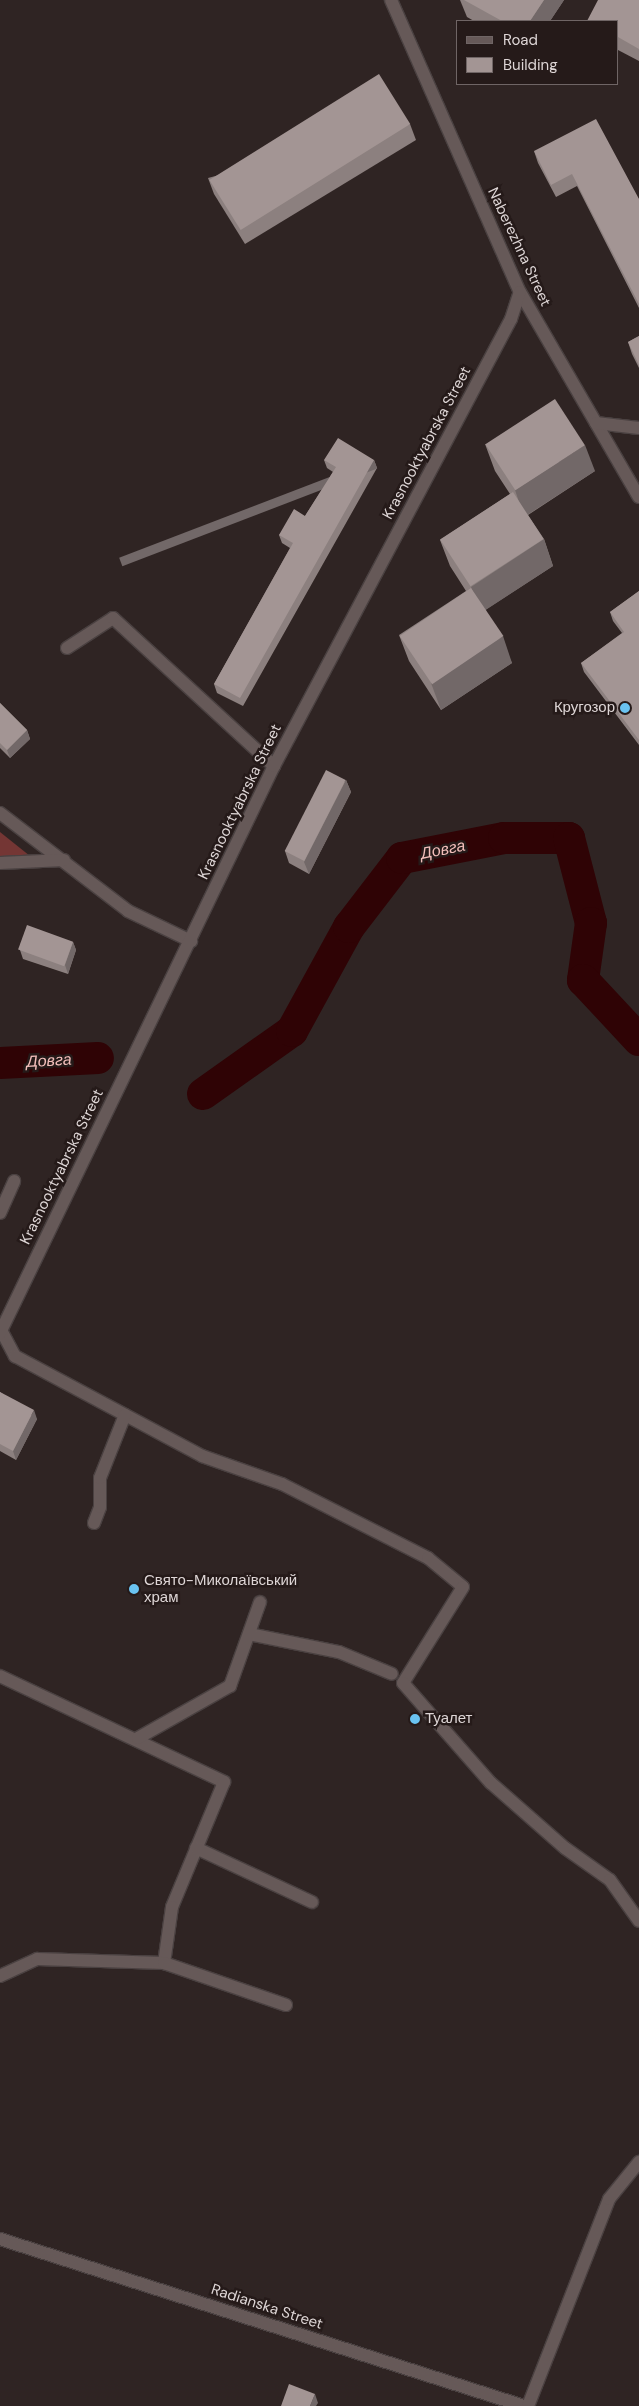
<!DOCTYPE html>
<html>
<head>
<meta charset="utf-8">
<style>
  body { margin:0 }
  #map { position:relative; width:639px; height:2406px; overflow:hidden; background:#2f2423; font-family:"DM Sans",sans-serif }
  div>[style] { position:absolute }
  .green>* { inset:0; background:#743634 }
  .river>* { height:32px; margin:-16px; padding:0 16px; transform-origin:16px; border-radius:16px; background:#2f0305 }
  .roads { filter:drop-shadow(1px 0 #4a4141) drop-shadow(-1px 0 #4a4141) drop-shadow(0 1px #4a4141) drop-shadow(0 -1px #4a4141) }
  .minor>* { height:12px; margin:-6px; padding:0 6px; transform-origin:6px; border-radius:6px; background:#665958 }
  .wall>* { inset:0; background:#8c807f }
  .shaded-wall>* { inset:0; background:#726868; transform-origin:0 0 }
  .building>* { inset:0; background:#a39594; transform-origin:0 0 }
  .dots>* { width:14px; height:14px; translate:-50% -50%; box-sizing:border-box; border:2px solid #251a19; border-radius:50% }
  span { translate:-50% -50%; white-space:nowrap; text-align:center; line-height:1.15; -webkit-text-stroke:5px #251a19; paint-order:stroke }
  .street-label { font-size:15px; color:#ded6d6 }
  .poi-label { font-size:15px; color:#ded6d6 }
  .right { translate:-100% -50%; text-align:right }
  .left { translate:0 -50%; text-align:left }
  .water-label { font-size:16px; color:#f2beba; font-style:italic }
  .legend { position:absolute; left:456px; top:20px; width:162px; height:65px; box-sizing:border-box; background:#251a19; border:1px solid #6f6565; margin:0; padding:6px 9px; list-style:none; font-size:15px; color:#ded6d6 }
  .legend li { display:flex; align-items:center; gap:10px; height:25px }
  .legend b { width:25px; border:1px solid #6f6565 }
</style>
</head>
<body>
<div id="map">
  <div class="green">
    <i style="clip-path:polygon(0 832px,35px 860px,0 857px)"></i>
  </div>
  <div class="river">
    <i style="left:0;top:1063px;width:98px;rotate:-2.9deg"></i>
    <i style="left:203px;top:1094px;width:109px;rotate:-35.3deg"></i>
    <i style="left:292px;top:1031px;width:119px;rotate:-61.3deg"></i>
    <i style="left:349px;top:927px;width:87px;rotate:-52.5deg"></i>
    <i style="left:402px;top:858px;width:104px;rotate:-11.1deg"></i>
    <i style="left:504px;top:838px;width:65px"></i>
    <i style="left:569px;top:838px;width:88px;rotate:75.5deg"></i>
    <i style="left:591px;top:923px;width:58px;rotate:98deg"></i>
    <i style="left:583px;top:980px;width:82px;rotate:47deg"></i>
  </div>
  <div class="roads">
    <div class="minor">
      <i style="left:391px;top:0;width:319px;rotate:66.2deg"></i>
      <i style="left:520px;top:292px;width:237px;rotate:59.9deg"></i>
      <i style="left:596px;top:423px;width:43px;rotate:6.6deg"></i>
      <i style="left:67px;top:648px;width:55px;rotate:-33.1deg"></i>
      <i style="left:113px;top:618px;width:219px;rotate:42.6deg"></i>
      <i style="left:0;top:813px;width:161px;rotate:37.4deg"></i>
      <i style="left:128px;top:911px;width:70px;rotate:25.5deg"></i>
      <i style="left:0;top:863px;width:64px;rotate:-2.7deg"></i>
      <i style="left:0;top:1213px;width:35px;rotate:-66deg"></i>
      <i style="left:1px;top:1330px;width:30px;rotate:62deg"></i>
      <i style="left:15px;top:1356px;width:212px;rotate:28.1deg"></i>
      <i style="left:202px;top:1456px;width:85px;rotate:19.3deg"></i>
      <i style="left:282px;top:1484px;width:164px;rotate:26.9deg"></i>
      <i style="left:428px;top:1558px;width:45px;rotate:39.6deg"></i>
      <i style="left:463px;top:1587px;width:113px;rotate:122deg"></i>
      <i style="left:403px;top:1683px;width:133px;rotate:48.7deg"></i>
      <i style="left:491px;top:1783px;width:98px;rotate:41.3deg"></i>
      <i style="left:565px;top:1848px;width:55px;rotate:35.4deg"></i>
      <i style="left:610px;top:1880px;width:50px;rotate:54.7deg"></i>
      <i style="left:0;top:1333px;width:630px;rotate:-64.21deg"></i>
      <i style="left:274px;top:766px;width:506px;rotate:-62.07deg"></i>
      <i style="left:511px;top:319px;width:28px;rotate:-72deg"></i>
      <i style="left:94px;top:1523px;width:17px;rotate:-69deg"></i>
      <i style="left:100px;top:1507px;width:29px;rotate:-90deg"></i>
      <i style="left:100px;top:1478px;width:68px;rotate:-68.4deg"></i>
      <i style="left:249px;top:1634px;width:92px;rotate:11.3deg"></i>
      <i style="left:339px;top:1652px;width:57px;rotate:22.5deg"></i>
      <i style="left:0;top:1676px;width:248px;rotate:25.3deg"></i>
      <i style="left:224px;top:1782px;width:135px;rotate:112.6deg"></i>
      <i style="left:172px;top:1907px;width:57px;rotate:98.1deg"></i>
      <i style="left:138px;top:1738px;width:106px;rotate:-29.5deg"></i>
      <i style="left:230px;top:1686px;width:89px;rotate:-70.3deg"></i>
      <i style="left:196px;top:1848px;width:128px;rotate:25deg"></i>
      <i style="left:0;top:1976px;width:41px;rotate:-24.7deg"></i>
      <i style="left:37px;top:1959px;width:127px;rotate:1.8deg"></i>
      <i style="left:164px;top:1963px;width:129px;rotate:19deg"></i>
      <i style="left:0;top:2239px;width:550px;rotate:17.68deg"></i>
      <i style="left:528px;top:2406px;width:222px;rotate:-68.6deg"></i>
      <i style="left:609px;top:2199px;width:48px;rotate:-51deg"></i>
    </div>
  </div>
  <div class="wall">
    <i style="clip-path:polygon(460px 0,564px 0,550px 21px,474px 21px,467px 17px)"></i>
    <i style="clip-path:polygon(639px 0,639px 61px,618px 50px,618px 21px)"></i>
    <i style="clip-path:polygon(410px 124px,416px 140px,245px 244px,214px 194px,208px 178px)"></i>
    <i style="clip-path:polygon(534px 151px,639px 199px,639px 308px,577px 186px,556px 197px,538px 163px)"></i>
    <i style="clip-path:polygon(639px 336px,639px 368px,632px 354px,628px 342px)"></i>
    <i style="clip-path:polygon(485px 444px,595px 471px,528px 515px,544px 539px,553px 566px,485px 610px,512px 663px,441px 710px,409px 661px,399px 635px,466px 591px,450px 566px,440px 540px,510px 494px,495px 471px)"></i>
    <i style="clip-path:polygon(324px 460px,374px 460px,377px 468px,243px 706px,217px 693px,214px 684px,290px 548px,282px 543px,279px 535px,305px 516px,333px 472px,327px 468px)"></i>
    <i style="clip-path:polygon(639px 591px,639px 745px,584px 672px,581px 663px,622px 633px,613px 621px,610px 612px)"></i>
    <i style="clip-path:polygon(0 703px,27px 730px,30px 739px,10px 758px,0 748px)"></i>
    <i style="clip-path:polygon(346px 780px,351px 792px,309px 874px,289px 863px,285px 851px)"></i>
    <i style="clip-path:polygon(73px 942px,76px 950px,68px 974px,23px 959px,20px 950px)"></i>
    <i style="clip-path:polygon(0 1392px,37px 1419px,16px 1460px,0 1451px)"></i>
  </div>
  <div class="shaded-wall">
    <i style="clip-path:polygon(544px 0,564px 0,550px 21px,530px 21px)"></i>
    <i style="clip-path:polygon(585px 445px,595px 471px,524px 517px,515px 490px)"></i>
    <i style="left:374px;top:460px;width:9px;height:273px;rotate:69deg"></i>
    <i style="clip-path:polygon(544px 539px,553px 566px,481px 613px,471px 587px)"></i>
    <i style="clip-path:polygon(503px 636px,512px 663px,441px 710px,431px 683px)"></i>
    <i style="clip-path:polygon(27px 730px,30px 739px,10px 758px,7px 750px)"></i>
    <i style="clip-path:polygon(346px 780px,351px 792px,309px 874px,304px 862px)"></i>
    <i style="clip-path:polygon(73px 942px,76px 950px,68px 974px,65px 965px)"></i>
    <i style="clip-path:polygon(34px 1410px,37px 1419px,16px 1460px,13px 1451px)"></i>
    <i style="clip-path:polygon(315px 2394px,318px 2403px,316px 2406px,310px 2406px)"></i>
  </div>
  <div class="building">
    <i style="clip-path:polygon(464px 0,544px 0,530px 21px,502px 21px)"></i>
    <i style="clip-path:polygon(598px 0,639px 0,639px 49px,618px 37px,618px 21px,587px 21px)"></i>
    <i style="left:379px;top:74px;width:59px;height:200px;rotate:58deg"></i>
    <i style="clip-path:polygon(596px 119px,639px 199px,639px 304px,572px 174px,551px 185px,534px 151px)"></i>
    <i style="clip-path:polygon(639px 336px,639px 365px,628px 342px)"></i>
    <i style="left:555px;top:399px;width:55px;height:83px;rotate:57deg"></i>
    <i style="clip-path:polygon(338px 438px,374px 460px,240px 698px,214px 684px,293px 543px,279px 535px,294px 509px,305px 516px,336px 467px,324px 460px)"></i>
    <i style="left:513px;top:492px;width:56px;height:87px;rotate:57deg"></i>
    <i style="left:471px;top:588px;width:58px;height:86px;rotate:56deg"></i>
    <i style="clip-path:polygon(639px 591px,639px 740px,581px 663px,624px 632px,610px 612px)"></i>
    <i style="clip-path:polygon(0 703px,27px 730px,7px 750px,0 743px)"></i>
    <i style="left:326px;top:770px;width:22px;height:91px;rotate:27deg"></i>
    <i style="left:27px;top:925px;width:49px;height:26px;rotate:20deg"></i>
    <i style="clip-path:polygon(0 1392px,34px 1410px,13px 1451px,0 1444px)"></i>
    <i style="clip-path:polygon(289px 2384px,315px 2394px,310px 2406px,281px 2406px)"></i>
  </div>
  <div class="dots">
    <i style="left:625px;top:708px;background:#6ac3f1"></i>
    <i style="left:134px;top:1589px;background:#6ac3f1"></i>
    <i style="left:415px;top:1719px;background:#6ac3f1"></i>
  </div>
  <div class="street-label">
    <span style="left:519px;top:247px;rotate:65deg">Naberezhna Street</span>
    <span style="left:427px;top:443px;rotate:-62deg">Krasnooktyabrska Street</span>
    <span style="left:240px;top:802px;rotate:-64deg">Krasnooktyabrska Street</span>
    <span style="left:62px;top:1167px;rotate:-64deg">Krasnooktyabrska Street</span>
    <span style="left:267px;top:2307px;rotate:18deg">Radianska Street</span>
  </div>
  <div class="poi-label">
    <span class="right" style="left:615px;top:708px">Кругозор</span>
    <span class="left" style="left:144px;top:1589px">Свято-Миколаївський<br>храм</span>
    <span class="left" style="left:425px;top:1719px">Туалет</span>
  </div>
  <div class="water-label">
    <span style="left:443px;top:850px;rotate:-11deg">Довга</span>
    <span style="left:49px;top:1061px;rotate:-3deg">Довга</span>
  </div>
  <ul class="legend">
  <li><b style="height:6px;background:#665958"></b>Road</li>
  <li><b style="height:14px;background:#a39594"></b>Building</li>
  </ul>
</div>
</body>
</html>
